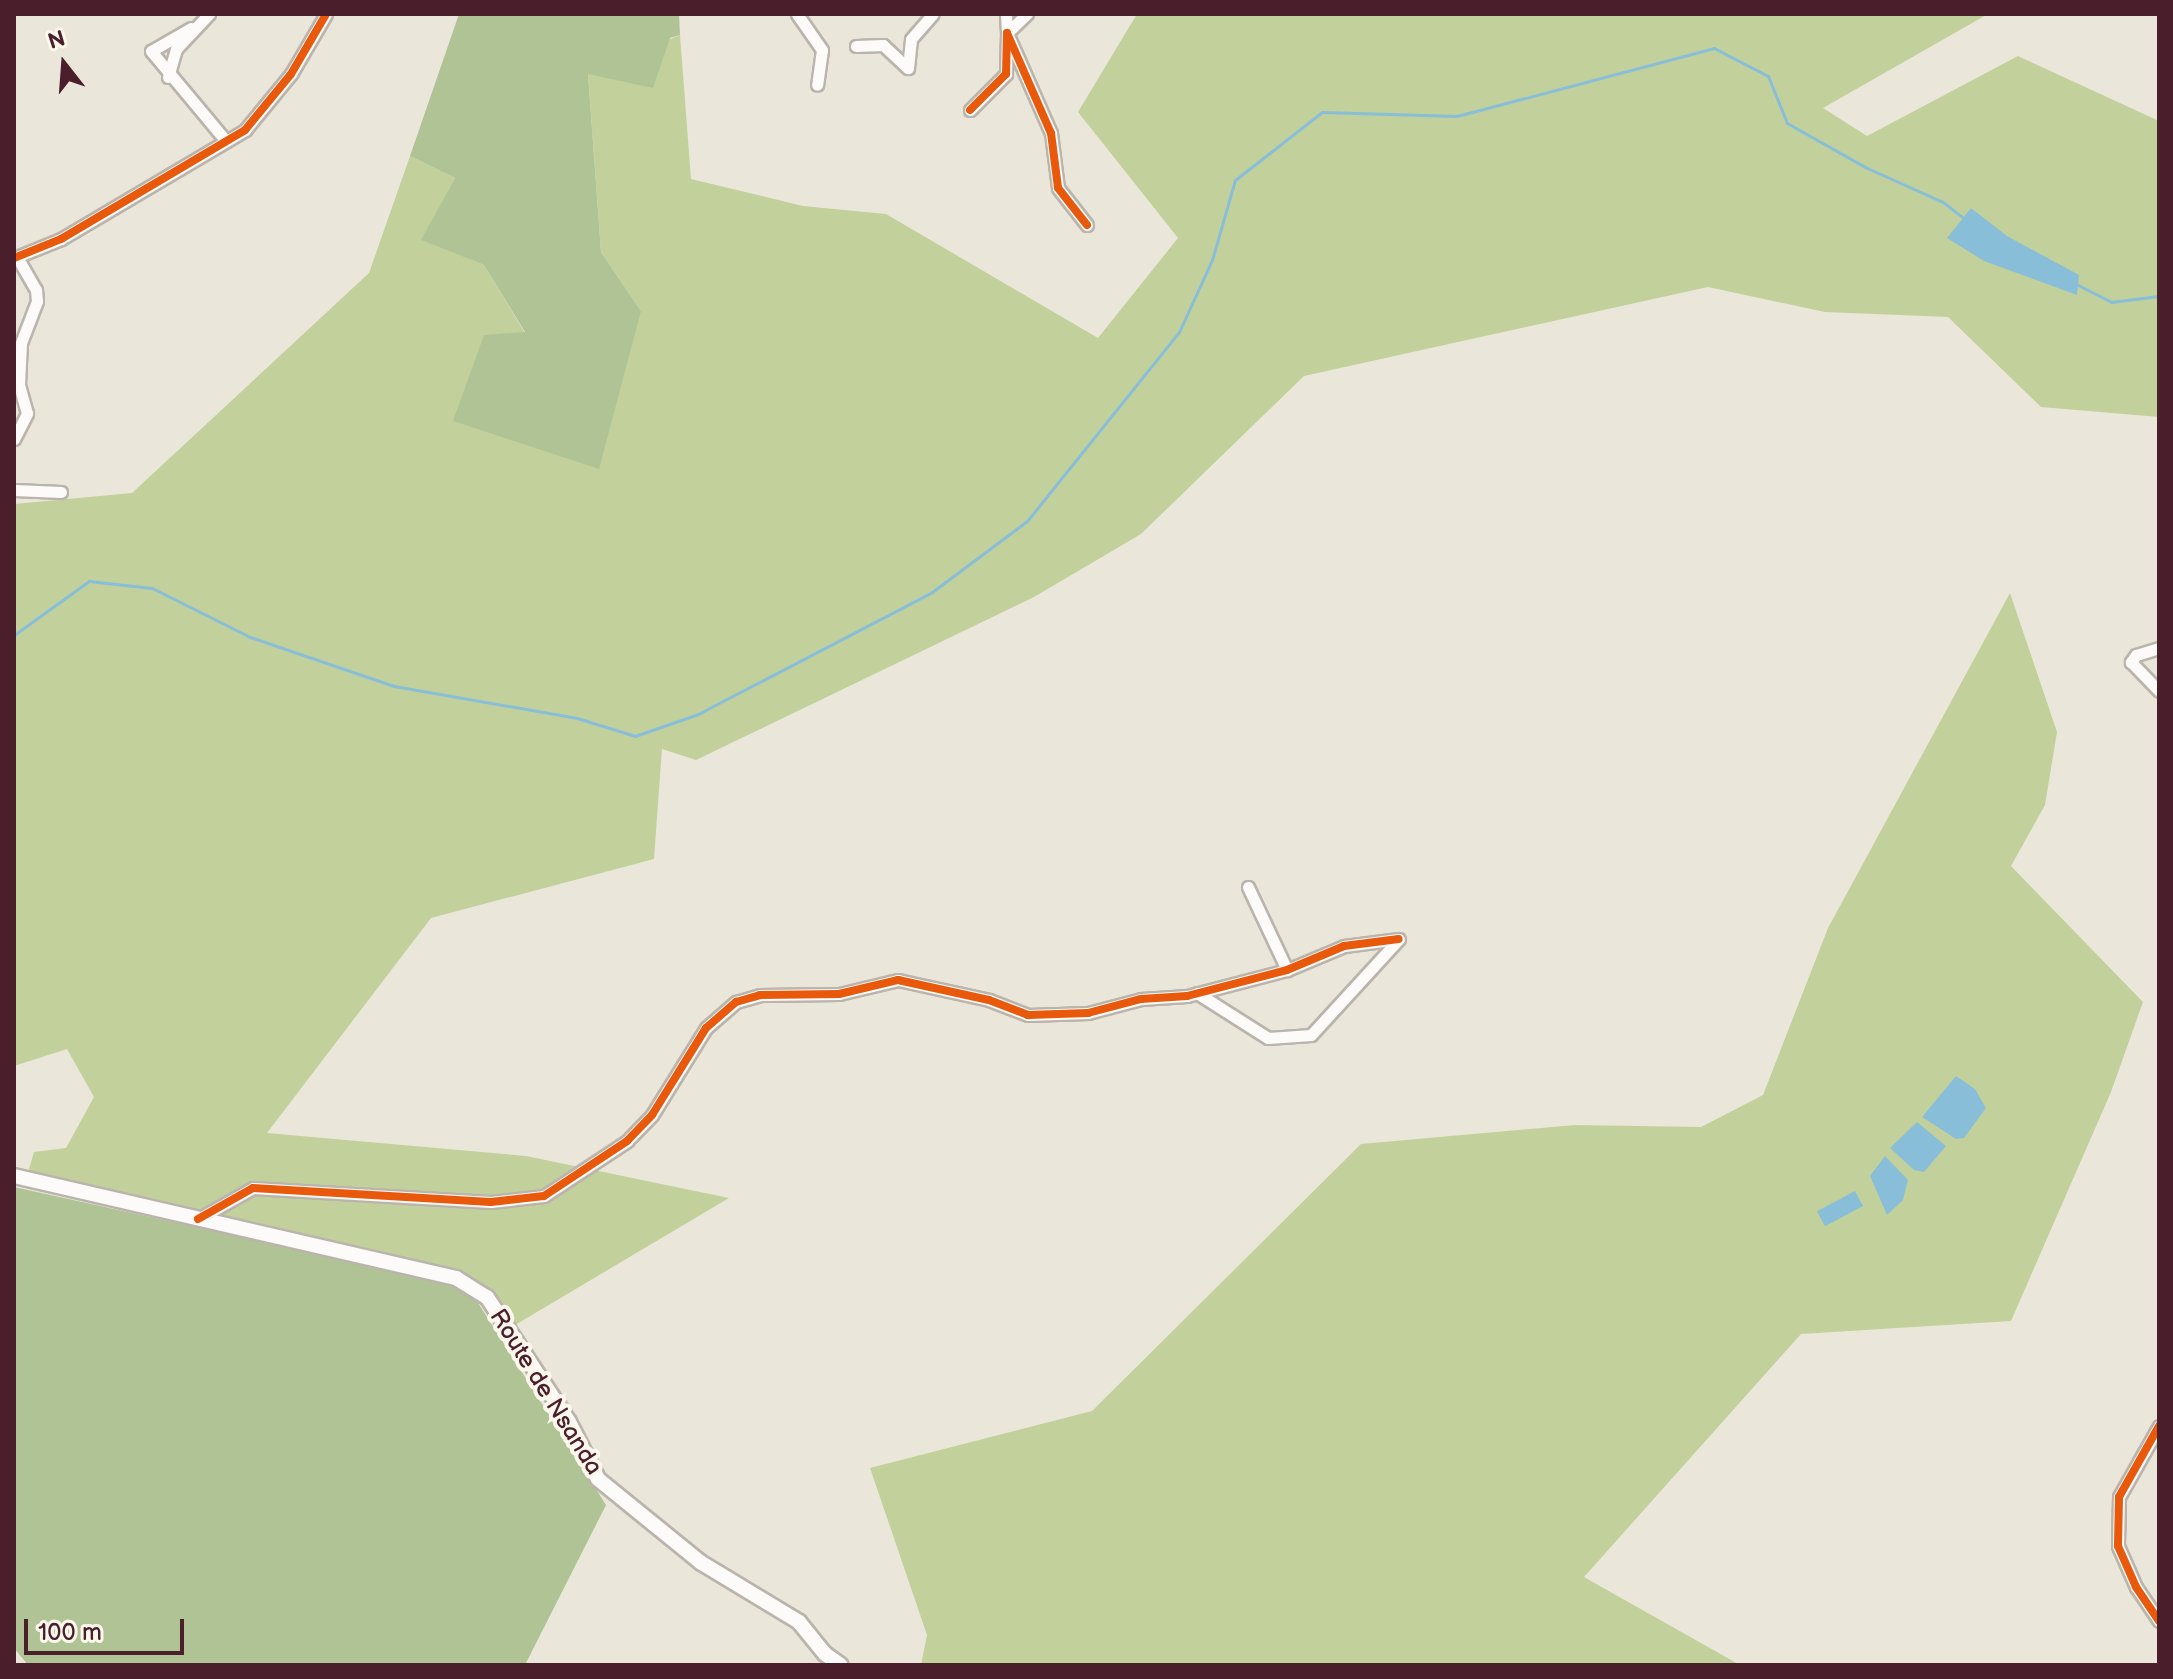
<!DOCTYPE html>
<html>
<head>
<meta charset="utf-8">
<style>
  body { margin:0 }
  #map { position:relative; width:2173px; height:1679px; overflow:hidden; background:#eae7da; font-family:"Balsamiq Sans",sans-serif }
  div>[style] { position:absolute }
  .green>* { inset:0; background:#c2d19b }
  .forest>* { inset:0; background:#b0c395 }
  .water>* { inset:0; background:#89bed9; transform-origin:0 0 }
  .stream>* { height:3px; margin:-1.5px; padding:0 1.5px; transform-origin:1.5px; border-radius:1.5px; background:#89bed9 }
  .roads { filter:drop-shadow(2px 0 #bbb4ad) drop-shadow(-2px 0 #bbb4ad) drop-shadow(0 2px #bbb4ad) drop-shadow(0 -2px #bbb4ad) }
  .minor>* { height:11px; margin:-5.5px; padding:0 5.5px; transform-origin:5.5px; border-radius:5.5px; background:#fcfbf9 }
  .tertiary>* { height:14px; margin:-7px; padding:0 7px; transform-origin:7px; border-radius:7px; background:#fcfbf9 }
  .cycleway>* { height:8px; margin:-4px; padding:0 4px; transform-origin:4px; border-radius:4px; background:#e8590c }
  span { translate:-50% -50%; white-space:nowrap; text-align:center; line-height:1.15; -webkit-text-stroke:8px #fbf7ec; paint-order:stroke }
  .street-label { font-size:24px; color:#4a1f2b }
  .frame { position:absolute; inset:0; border:16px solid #4a1f2b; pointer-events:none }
  .north { position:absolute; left:24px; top:24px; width:80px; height:80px; -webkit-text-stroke:6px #fbf7ec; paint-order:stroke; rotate:343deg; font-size:22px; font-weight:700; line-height:32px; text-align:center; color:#4a1f2b }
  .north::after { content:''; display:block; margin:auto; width:28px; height:36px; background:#4a1f2b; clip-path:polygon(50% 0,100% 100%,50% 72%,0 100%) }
  .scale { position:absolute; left:24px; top:1619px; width:160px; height:36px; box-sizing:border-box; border:4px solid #4a1f2b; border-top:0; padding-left:10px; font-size:24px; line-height:28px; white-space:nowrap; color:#4a1f2b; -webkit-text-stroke:6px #fbf7ec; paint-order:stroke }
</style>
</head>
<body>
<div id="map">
  <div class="green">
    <i style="clip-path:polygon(1137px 14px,1988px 14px,1823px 108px,1867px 136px,2018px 56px,2159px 121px,2159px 417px,2041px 407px,1948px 317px,1825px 312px,1708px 287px,1304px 376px,1141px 534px,1034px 597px,696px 760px,662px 749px,654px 859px,431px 918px,267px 1133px,526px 1156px,729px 1198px,510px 1328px,491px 1295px,27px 1176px,34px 1152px,66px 1148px,94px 1097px,67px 1049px,14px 1066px,14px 504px,132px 493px,369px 273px,410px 156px,455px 178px,422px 240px,484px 265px,525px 333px,453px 421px,641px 311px,601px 252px,588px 73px,680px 35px,691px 179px,803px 206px,886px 214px,1098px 338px,1178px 238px,1078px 112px)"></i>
    <i style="clip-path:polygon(2010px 593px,2057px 732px,2045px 805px,2011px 866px,2143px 1002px,2111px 1092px,2011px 1321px,1801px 1334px,1584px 1577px,1740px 1665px,921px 1665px,927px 1635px,870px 1468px,1092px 1411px,1361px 1144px,1575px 1125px,1701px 1127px,1763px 1095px,1828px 928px)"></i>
  </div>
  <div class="forest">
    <i style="clip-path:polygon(459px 14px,679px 14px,680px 35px,670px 38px,653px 88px,588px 74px,601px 252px,641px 311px,599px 469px,453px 421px,484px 335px,525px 332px,484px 265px,421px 240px,455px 178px,410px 156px)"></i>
    <i style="clip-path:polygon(14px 1187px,468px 1287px,606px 1505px,525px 1665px,28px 1665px,14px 1648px)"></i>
  </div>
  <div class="water">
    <i style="clip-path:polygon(1971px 208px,2007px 236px,2079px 275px,2077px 295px,1984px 261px,1947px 238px)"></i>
    <i style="clip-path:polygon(1956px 1076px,1975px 1089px,1986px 1108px,1964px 1138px,1956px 1139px,1922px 1117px)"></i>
    <i style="clip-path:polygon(1917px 1122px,1946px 1146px,1924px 1172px,1914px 1170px,1890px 1148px)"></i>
    <i style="clip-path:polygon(1885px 1156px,1908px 1180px,1903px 1200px,1887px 1215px,1870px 1176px)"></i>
    <i style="left:1855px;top:1191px;width:17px;height:43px;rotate:62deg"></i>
  </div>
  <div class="stream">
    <i style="left:2076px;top:284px;width:39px;rotate:27deg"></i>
    <i style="left:2111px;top:302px;width:48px;rotate:-7.1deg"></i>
    <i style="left:14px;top:635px;width:92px;rotate:-35.8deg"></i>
    <i style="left:89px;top:581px;width:63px;rotate:6.3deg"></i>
    <i style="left:152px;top:588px;width:110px;rotate:26.6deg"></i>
    <i style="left:250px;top:637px;width:152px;rotate:18.8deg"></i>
    <i style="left:394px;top:686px;width:186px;rotate:9.9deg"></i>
    <i style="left:577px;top:718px;width:61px;rotate:17.2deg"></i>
    <i style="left:635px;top:736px;width:67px;rotate:-19.2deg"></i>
    <i style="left:698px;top:714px;width:264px;rotate:-27.5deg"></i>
    <i style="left:932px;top:592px;width:119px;rotate:-36.8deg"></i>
    <i style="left:1027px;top:521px;width:243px;rotate:-51.2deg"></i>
    <i style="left:1179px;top:332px;width:79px;rotate:-65.4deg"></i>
    <i style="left:1212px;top:260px;width:83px;rotate:-74deg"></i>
    <i style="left:1235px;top:180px;width:110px;rotate:-38deg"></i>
    <i style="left:1322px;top:112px;width:135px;rotate:1.7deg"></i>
    <i style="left:1457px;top:116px;width:266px;rotate:-14.8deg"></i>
    <i style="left:1714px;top:48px;width:61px;rotate:27.4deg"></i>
    <i style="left:1768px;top:76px;width:51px;rotate:68deg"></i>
    <i style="left:1787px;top:123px;width:90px;rotate:29.4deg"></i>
    <i style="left:1865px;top:167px;width:85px;rotate:24.2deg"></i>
    <i style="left:1943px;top:202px;width:29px;rotate:38deg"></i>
  </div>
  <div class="roads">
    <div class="minor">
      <i style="left:797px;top:14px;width:44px;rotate:55.2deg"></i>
      <i style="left:822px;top:50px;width:35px;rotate:98deg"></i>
      <i style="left:1006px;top:14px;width:19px;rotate:87deg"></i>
      <i style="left:191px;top:28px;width:46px;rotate:150.1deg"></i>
      <i style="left:151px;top:51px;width:117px;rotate:50.2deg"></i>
      <i style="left:1007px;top:33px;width:28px;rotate:-44deg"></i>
      <i style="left:856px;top:46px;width:27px;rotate:-2deg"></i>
      <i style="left:883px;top:45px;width:34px;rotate:43deg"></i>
      <i style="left:908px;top:68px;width:29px;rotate:-84deg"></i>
      <i style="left:911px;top:39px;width:33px;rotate:-49deg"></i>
      <i style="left:168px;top:77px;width:29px;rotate:-74deg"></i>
      <i style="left:176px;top:49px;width:48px;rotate:-46.7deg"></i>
      <i style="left:970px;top:110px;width:51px;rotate:-45deg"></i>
      <i style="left:1006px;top:74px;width:41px;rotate:-88.6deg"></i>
      <i style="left:1007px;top:33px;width:109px;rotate:66.3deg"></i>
      <i style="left:1051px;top:133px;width:55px;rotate:82.7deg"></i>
      <i style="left:1058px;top:188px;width:47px;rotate:51.9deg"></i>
      <i style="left:14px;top:258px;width:51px;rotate:-22deg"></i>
      <i style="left:61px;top:239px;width:214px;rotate:-30.6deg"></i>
      <i style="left:245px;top:130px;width:72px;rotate:-50.6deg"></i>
      <i style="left:291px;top:74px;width:69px;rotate:-59.7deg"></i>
      <i style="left:14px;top:439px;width:29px;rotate:-63deg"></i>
      <i style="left:27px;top:413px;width:29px;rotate:-106deg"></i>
      <i style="left:19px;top:385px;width:42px;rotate:-87.3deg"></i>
      <i style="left:21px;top:343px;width:45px;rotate:-69.1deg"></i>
      <i style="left:37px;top:301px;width:11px;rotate:-95deg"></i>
      <i style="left:36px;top:290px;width:38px;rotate:-120deg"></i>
      <i style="left:14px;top:490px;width:47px;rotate:2.4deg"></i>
      <i style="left:2159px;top:648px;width:24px;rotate:163deg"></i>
      <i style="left:2136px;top:655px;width:9px;rotate:126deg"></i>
      <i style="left:2131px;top:662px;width:40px;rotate:46deg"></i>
      <i style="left:1248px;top:887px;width:92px;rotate:64.8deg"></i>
      <i style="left:1197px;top:993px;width:84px;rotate:32.4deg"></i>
      <i style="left:1268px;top:1038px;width:43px;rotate:-4deg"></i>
      <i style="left:1311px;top:1035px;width:130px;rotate:-47.5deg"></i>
      <i style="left:198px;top:1219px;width:63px;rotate:-29.4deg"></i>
      <i style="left:253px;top:1188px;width:238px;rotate:3.4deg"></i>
      <i style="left:491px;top:1202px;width:53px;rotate:-6.5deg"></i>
      <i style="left:544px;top:1196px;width:100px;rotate:-33.5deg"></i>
      <i style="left:627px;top:1141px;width:36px;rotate:-46deg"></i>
      <i style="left:652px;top:1115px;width:102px;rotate:-58.2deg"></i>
      <i style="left:706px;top:1028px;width:40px;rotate:-41deg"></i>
      <i style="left:736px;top:1002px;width:25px;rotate:-16deg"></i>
      <i style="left:760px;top:995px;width:79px;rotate:-0.7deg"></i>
      <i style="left:839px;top:994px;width:61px;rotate:-13.3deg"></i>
      <i style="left:898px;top:980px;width:93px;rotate:12.4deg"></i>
      <i style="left:989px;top:1000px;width:42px;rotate:21deg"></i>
      <i style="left:1028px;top:1015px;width:60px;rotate:-1.9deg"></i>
      <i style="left:1088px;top:1013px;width:55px;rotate:-14.8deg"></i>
      <i style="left:1141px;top:999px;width:46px;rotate:-3.7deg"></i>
      <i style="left:1187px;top:996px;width:103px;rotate:-14.6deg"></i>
      <i style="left:1287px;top:970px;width:62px;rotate:-22.8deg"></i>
      <i style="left:1344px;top:946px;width:55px;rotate:-7.3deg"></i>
      <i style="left:2159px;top:1426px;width:81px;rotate:119.4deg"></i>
      <i style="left:2119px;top:1497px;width:49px;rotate:91.2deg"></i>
      <i style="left:2118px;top:1546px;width:45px;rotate:66.3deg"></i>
      <i style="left:2136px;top:1587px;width:41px;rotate:55.9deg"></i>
    </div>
    <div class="tertiary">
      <i style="left:14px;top:1176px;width:454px;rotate:13deg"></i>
      <i style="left:456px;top:1278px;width:36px;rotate:32deg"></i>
      <i style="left:487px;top:1297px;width:149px;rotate:56.7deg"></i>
      <i style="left:569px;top:1422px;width:64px;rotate:63deg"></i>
      <i style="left:598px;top:1479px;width:132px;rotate:39.1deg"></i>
      <i style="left:700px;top:1562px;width:116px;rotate:31.2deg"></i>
      <i style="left:799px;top:1622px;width:41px;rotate:50.9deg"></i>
      <i style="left:825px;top:1654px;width:19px;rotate:35deg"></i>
    </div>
  </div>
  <div class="cycleway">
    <i style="left:970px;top:110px;width:51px;rotate:-45deg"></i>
    <i style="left:1006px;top:74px;width:41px;rotate:-88.6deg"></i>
    <i style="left:1007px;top:33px;width:109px;rotate:66.3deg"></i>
    <i style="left:1051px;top:133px;width:55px;rotate:82.7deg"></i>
    <i style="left:1058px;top:188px;width:47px;rotate:51.9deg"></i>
    <i style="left:14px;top:258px;width:51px;rotate:-22deg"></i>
    <i style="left:61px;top:239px;width:214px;rotate:-30.6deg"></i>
    <i style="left:245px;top:130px;width:72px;rotate:-50.6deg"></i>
    <i style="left:291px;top:74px;width:69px;rotate:-59.7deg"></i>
    <i style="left:198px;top:1219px;width:63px;rotate:-29.4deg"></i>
    <i style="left:253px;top:1188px;width:238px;rotate:3.4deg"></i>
    <i style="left:491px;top:1202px;width:53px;rotate:-6.5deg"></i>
    <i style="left:544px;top:1196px;width:100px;rotate:-33.5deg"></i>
    <i style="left:627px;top:1141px;width:36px;rotate:-46deg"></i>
    <i style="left:652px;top:1115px;width:102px;rotate:-58.2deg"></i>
    <i style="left:706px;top:1028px;width:40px;rotate:-41deg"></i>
    <i style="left:736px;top:1002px;width:25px;rotate:-16deg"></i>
    <i style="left:760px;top:995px;width:79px;rotate:-0.7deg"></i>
    <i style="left:839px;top:994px;width:61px;rotate:-13.3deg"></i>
    <i style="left:898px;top:980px;width:93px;rotate:12.4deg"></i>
    <i style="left:989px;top:1000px;width:42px;rotate:21deg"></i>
    <i style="left:1028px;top:1015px;width:60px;rotate:-1.9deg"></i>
    <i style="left:1088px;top:1013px;width:55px;rotate:-14.8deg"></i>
    <i style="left:1141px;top:999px;width:46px;rotate:-3.7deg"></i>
    <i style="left:1187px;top:996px;width:103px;rotate:-14.6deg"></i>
    <i style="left:1287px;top:970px;width:62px;rotate:-22.8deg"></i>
    <i style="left:1344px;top:946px;width:55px;rotate:-7.3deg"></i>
    <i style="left:2159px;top:1426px;width:81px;rotate:119.4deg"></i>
    <i style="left:2119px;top:1497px;width:49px;rotate:91.2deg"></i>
    <i style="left:2118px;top:1546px;width:45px;rotate:66.3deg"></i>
    <i style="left:2136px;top:1587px;width:41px;rotate:55.9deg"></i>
  </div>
  <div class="street-label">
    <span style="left:546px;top:1392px;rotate:58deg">Route de Nsanda</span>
  </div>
  <div class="frame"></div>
  <div class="north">N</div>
  <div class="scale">100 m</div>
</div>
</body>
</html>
